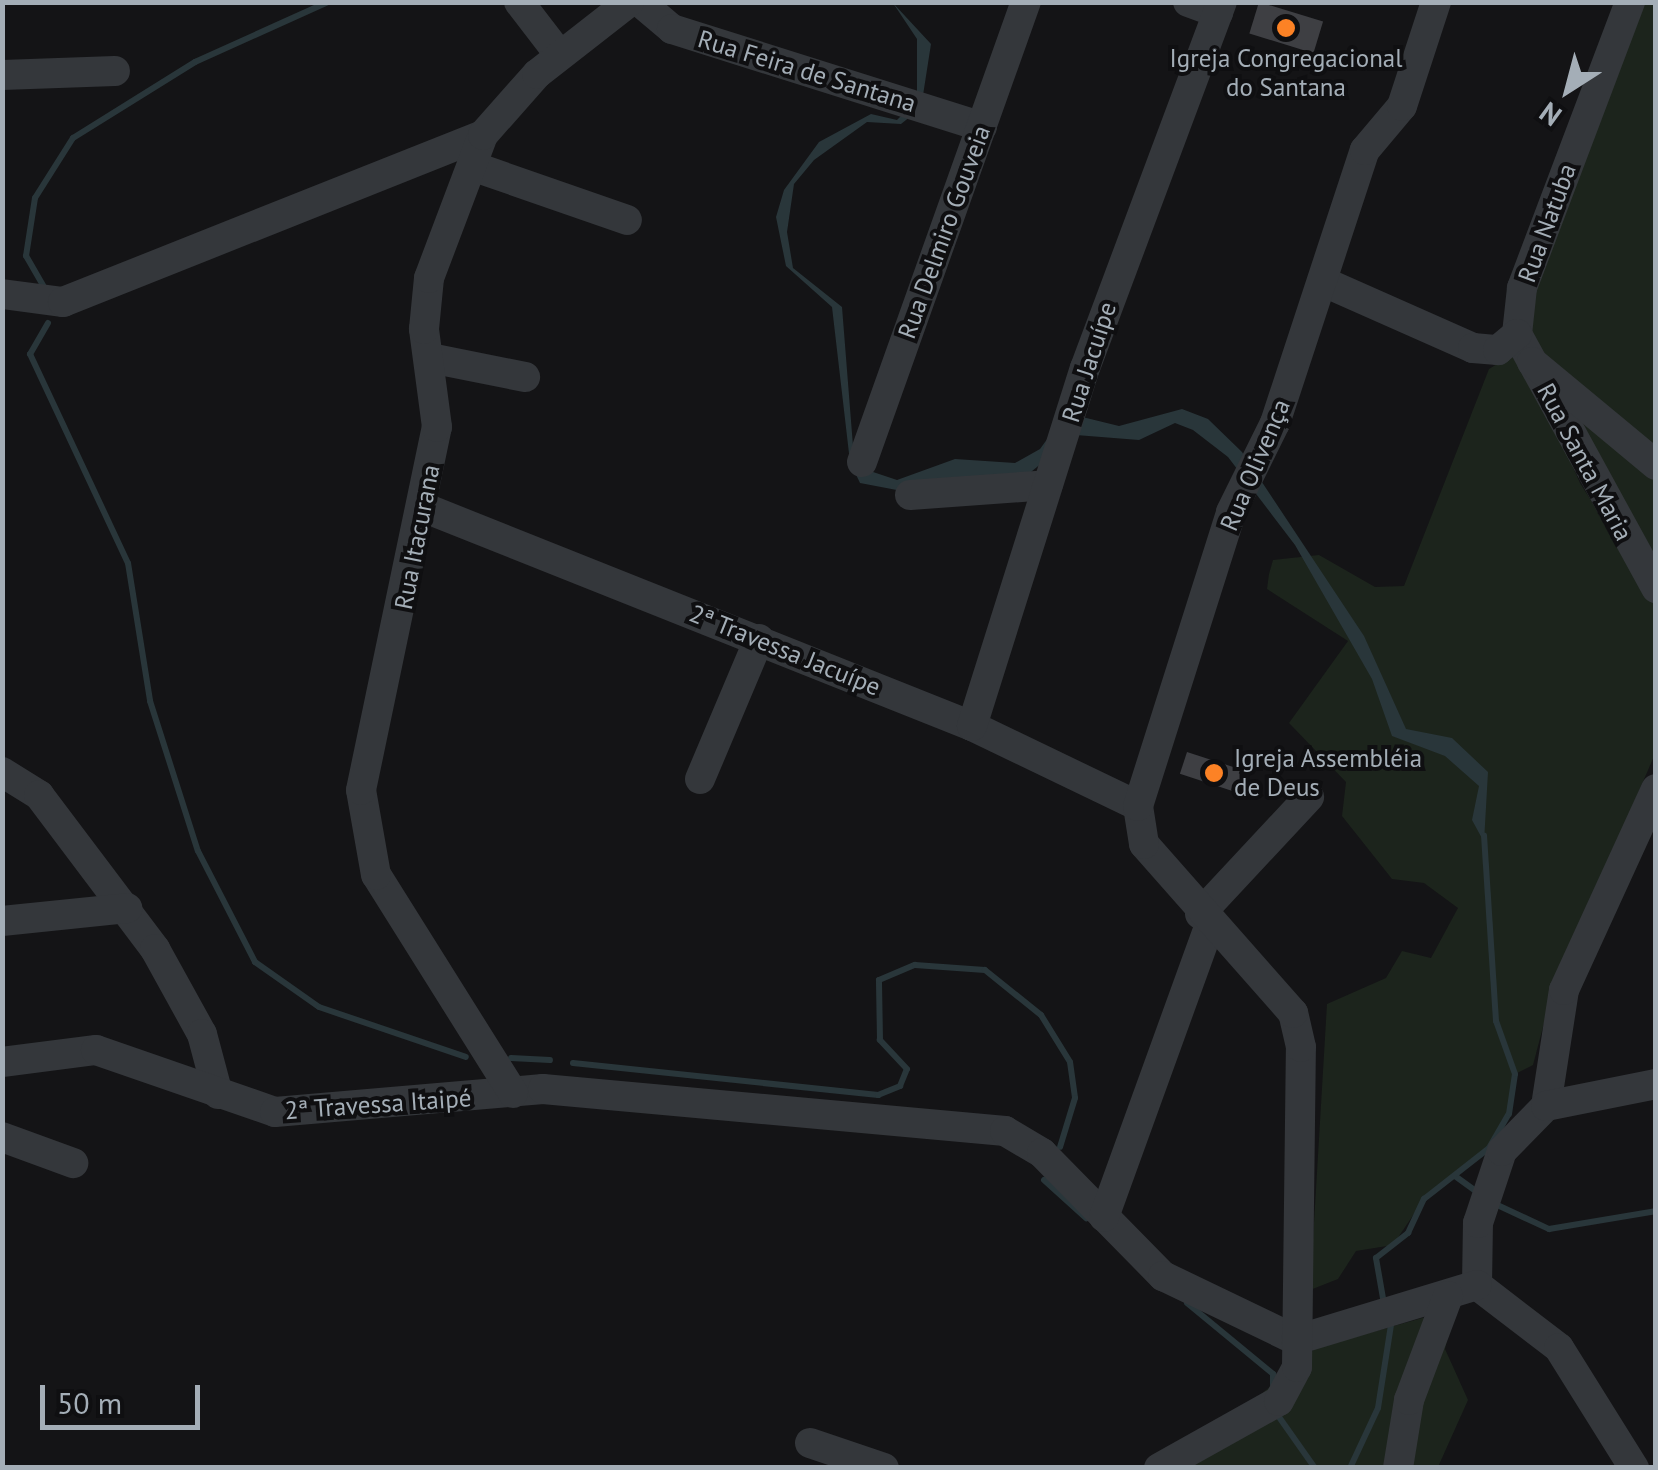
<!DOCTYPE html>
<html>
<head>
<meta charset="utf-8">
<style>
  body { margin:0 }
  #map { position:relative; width:1658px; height:1470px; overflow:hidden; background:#141416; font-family:"PT Sans",sans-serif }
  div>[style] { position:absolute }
  .green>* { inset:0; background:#1c241c }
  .water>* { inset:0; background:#29363a }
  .stream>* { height:6px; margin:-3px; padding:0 3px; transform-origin:3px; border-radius:3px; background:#29363a }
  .building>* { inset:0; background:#3e3f43; transform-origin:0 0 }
  .minor>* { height:30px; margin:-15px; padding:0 15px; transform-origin:15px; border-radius:15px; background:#34373b }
  .dots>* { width:28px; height:28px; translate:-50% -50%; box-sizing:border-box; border:5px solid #0f0f11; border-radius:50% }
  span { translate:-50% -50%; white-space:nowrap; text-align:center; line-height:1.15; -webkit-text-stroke:8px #0f0f11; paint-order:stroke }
  .poi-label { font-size:25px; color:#a4aeb7 }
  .left { translate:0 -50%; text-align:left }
  .street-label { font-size:25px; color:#a4aeb7 }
  .frame { position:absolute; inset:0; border:5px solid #a4aeb7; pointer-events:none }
  .north { position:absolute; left:1518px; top:40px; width:100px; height:100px; -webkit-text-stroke:8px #0f0f11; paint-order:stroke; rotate:216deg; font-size:28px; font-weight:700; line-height:40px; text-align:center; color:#a4aeb7 }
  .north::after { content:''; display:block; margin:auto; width:35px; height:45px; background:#a4aeb7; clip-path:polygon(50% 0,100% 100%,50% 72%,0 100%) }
  .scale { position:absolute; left:40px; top:1385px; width:160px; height:45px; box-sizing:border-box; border:5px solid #a4aeb7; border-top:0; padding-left:12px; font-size:30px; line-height:35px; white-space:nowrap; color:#a4aeb7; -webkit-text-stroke:8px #0f0f11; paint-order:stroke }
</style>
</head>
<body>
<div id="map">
  <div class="green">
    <i style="clip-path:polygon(1638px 3px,1655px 3px,1655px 457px,1529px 341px,1527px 295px)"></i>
    <i style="clip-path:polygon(1520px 350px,1580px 483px,1655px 603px,1655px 754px,1553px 989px,1533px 1065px,1515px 1074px,1509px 1114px,1489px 1148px,1424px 1199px,1393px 1245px,1356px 1251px,1338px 1279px,1310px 1290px,1327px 1004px,1386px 978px,1402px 951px,1431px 958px,1458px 908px,1424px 883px,1392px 879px,1342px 816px,1346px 782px,1289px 723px,1348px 641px,1267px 589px,1269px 574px,1273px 560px,1319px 555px,1375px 587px,1404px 586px,1489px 369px)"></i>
    <i style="clip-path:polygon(1542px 374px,1655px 479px,1655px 578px)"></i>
    <i style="clip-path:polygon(1454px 1309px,1445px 1349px,1468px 1400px,1438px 1467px,1173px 1468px,1316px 1348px)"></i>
  </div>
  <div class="water">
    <i style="clip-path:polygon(893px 3px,931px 44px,921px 108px,901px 124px,867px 122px,814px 160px,794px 184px,787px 232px,793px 268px,842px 307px,853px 446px,864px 469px,897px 480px,955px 459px,1015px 463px,1040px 449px,1066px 413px,1119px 426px,1182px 409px,1208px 419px,1242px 452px,1364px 636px,1406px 729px,1452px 738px,1488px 772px,1484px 842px,1472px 820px,1479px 786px,1445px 756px,1392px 736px,1372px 679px,1295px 545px,1228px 457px,1193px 430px,1175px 423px,1139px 440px,1076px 435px,1026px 476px,902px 491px,860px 483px,850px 462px,832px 307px,786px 266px,776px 217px,784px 190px,819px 142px,871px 114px,897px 120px,917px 100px,917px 39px)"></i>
  </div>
  <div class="stream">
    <i style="left:44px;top:287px;width:36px;rotate:-120deg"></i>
    <i style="left:26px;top:256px;width:59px;rotate:-81.2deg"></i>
    <i style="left:35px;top:198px;width:71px;rotate:-57.7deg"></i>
    <i style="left:73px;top:138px;width:144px;rotate:-31.9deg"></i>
    <i style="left:195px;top:62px;width:146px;rotate:-24.3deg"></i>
    <i style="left:48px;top:323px;width:36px;rotate:120deg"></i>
    <i style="left:30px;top:354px;width:231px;rotate:64.9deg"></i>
    <i style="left:128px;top:563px;width:140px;rotate:80.9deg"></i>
    <i style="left:150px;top:701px;width:157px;rotate:72.3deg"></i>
    <i style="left:198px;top:851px;width:125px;rotate:62.8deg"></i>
    <i style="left:255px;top:962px;width:78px;rotate:35.1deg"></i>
    <i style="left:319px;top:1007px;width:155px;rotate:18.8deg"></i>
    <i style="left:511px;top:1058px;width:39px;rotate:3deg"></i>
    <i style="left:573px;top:1063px;width:307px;rotate:6deg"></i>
    <i style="left:878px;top:1095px;width:24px;rotate:-22deg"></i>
    <i style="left:900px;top:1086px;width:18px;rotate:-68deg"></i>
    <i style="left:907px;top:1069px;width:40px;rotate:-133deg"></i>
    <i style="left:880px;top:1040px;width:60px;rotate:-91deg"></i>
    <i style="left:879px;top:980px;width:39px;rotate:-23deg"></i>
    <i style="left:915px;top:965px;width:70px;rotate:4.1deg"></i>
    <i style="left:985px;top:970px;width:72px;rotate:38.8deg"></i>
    <i style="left:1041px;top:1015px;width:55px;rotate:58.3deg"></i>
    <i style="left:1070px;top:1062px;width:36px;rotate:82deg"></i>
    <i style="left:1075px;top:1098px;width:51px;rotate:107deg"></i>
    <i style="left:1455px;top:1176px;width:29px;rotate:36deg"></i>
    <i style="left:1044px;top:1180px;width:57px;rotate:42.1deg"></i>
    <i style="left:1493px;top:1203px;width:62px;rotate:24.9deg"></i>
    <i style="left:1549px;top:1229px;width:109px;rotate:-9.5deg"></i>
    <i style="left:1187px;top:1303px;width:112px;rotate:39.5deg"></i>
    <i style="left:1273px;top:1374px;width:11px;rotate:90deg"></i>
    <i style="left:1384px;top:1304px;width:47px;rotate:-99.9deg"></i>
    <i style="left:1376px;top:1258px;width:41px;rotate:-38deg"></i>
    <i style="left:1408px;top:1233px;width:38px;rotate:-65deg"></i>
    <i style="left:1424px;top:1199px;width:83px;rotate:-38.1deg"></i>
    <i style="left:1489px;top:1148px;width:39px;rotate:-60deg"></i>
    <i style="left:1509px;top:1114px;width:40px;rotate:-81.5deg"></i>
    <i style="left:1515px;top:1074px;width:56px;rotate:-109.7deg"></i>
    <i style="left:1496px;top:1021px;width:186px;rotate:-93.7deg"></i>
    <i style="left:1279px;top:1417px;width:62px;rotate:54.8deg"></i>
    <i style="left:1350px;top:1468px;width:66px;rotate:-65deg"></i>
    <i style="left:1378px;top:1408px;width:90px;rotate:-81.1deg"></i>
  </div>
  <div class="building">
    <i style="left:1259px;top:2px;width:67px;height:33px;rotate:17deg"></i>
    <i style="left:1187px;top:752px;width:64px;height:23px;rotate:18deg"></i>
  </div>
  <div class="minor">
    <i style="left:519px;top:2px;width:66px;rotate:52.4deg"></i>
    <i style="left:640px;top:2px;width:42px;rotate:40.2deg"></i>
    <i style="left:672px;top:29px;width:325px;rotate:17.5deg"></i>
    <i style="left:1188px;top:2px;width:32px;rotate:20deg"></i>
    <i style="left:1630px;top:2px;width:306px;rotate:110.7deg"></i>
    <i style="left:1522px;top:288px;width:46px;rotate:96.2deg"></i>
    <i style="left:1517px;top:334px;width:290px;rotate:61.3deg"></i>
    <i style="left:2px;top:75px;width:113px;rotate:-2deg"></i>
    <i style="left:472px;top:166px;width:164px;rotate:19.2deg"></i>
    <i style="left:1324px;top:282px;width:163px;rotate:23.9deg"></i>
    <i style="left:1473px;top:348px;width:25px;rotate:5deg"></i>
    <i style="left:1498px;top:350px;width:25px;rotate:-40deg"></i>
    <i style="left:2px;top:294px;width:62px;rotate:7.5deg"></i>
    <i style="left:63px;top:302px;width:452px;rotate:-21.7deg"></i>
    <i style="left:430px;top:358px;width:97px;rotate:11.3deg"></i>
    <i style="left:1532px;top:362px;width:161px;rotate:39.7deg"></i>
    <i style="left:862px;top:462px;width:488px;rotate:-70.4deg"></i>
    <i style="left:910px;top:495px;width:138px;rotate:-4.1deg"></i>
    <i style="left:425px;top:508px;width:589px;rotate:21.73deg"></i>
    <i style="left:972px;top:726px;width:184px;rotate:25.7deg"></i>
    <i style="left:972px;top:726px;width:375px;rotate:-72.5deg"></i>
    <i style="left:1085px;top:368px;width:391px;rotate:-69.5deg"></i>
    <i style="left:2px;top:772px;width:44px;rotate:31.9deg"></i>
    <i style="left:39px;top:795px;width:193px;rotate:53deg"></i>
    <i style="left:155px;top:949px;width:97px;rotate:61.1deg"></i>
    <i style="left:202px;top:1034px;width:62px;rotate:75.1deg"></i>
    <i style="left:700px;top:779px;width:152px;rotate:-67.1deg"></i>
    <i style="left:1200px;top:914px;width:160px;rotate:-47deg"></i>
    <i style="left:2px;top:921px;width:126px;rotate:-5.9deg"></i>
    <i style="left:2px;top:1062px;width:95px;rotate:-7.3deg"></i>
    <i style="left:96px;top:1050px;width:189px;rotate:19.1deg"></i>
    <i style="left:275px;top:1112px;width:269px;rotate:-4.9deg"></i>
    <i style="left:543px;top:1089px;width:464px;rotate:5.2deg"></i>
    <i style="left:1005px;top:1131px;width:43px;rotate:30.7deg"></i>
    <i style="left:1042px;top:1153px;width:173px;rotate:45.5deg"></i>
    <i style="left:1163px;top:1276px;width:148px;rotate:25.7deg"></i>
    <i style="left:513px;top:1093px;width:257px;rotate:-122.1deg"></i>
    <i style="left:376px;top:875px;width:86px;rotate:-100deg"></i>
    <i style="left:361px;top:790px;width:371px;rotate:-78.2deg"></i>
    <i style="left:437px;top:427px;width:99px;rotate:-97.6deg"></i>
    <i style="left:424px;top:329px;width:51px;rotate:-84.4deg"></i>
    <i style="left:429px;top:278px;width:153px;rotate:-69.3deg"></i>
    <i style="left:483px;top:135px;width:81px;rotate:-48.5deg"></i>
    <i style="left:537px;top:74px;width:117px;rotate:-38deg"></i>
    <i style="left:1546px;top:1106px;width:117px;rotate:-81.2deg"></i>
    <i style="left:1564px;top:990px;width:221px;rotate:-65.4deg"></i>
    <i style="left:2px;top:1137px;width:76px;rotate:20.1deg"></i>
    <i style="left:1104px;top:1217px;width:312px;rotate:-70.1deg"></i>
    <i style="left:1477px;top:1285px;width:62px;rotate:-89.1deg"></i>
    <i style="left:1478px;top:1223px;width:76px;rotate:-71.6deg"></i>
    <i style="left:1502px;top:1151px;width:63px;rotate:-45.6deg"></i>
    <i style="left:1546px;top:1106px;width:112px;rotate:-11.3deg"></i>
    <i style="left:1477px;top:1285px;width:103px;rotate:37.5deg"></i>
    <i style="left:1559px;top:1348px;width:142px;rotate:58deg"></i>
    <i style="left:1296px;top:1340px;width:189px;rotate:-16.9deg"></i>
    <i style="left:810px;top:1443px;width:78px;rotate:18.7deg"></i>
    <i style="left:1159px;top:1468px;width:137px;rotate:-29.2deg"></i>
    <i style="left:1279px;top:1401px;width:38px;rotate:-62deg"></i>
    <i style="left:1297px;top:1367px;width:320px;rotate:-89.3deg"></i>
    <i style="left:1301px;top:1047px;width:35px;rotate:-103deg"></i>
    <i style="left:1293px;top:1013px;width:225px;rotate:-131.4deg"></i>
    <i style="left:1144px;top:844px;width:38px;rotate:-99deg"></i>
    <i style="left:1138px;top:806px;width:308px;rotate:-72.4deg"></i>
    <i style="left:1231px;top:512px;width:99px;rotate:-63.7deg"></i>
    <i style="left:1275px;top:423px;width:287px;rotate:-71.8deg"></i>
    <i style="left:1365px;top:150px;width:57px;rotate:-49.9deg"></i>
    <i style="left:1402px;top:106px;width:109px;rotate:-71.9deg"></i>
    <i style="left:1398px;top:1468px;width:69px;rotate:-80.8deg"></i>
    <i style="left:1409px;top:1400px;width:111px;rotate:-69.4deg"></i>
  </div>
  <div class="dots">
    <i style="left:1286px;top:28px;background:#fc8225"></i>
    <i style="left:1214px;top:773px;background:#fc8225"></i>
  </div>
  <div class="poi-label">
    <span style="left:1286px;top:73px">Igreja Congregacional<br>do Santana</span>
    <span class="left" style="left:1234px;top:773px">Igreja Assembléia<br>de Deus</span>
  </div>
  <div class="street-label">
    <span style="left:807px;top:71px;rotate:17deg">Rua Feira de Santana</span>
    <span style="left:1547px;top:223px;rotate:-70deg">Rua Natuba</span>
    <span style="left:944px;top:232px;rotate:-70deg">Rua Delmiro Gouveia</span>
    <span style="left:1089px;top:362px;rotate:-72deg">Rua Jacuípe</span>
    <span style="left:1585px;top:462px;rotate:62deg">Rua Santa Maria</span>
    <span style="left:1255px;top:465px;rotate:-67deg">Rua Olivença</span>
    <span style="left:417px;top:537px;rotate:-79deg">Rua Itacurana</span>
    <span style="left:785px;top:650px;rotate:22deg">2ª Travessa Jacuípe</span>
    <span style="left:378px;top:1104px;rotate:-4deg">2ª Travessa Itaipé</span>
  </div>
  <div class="frame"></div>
  <div class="north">N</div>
  <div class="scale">50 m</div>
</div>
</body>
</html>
